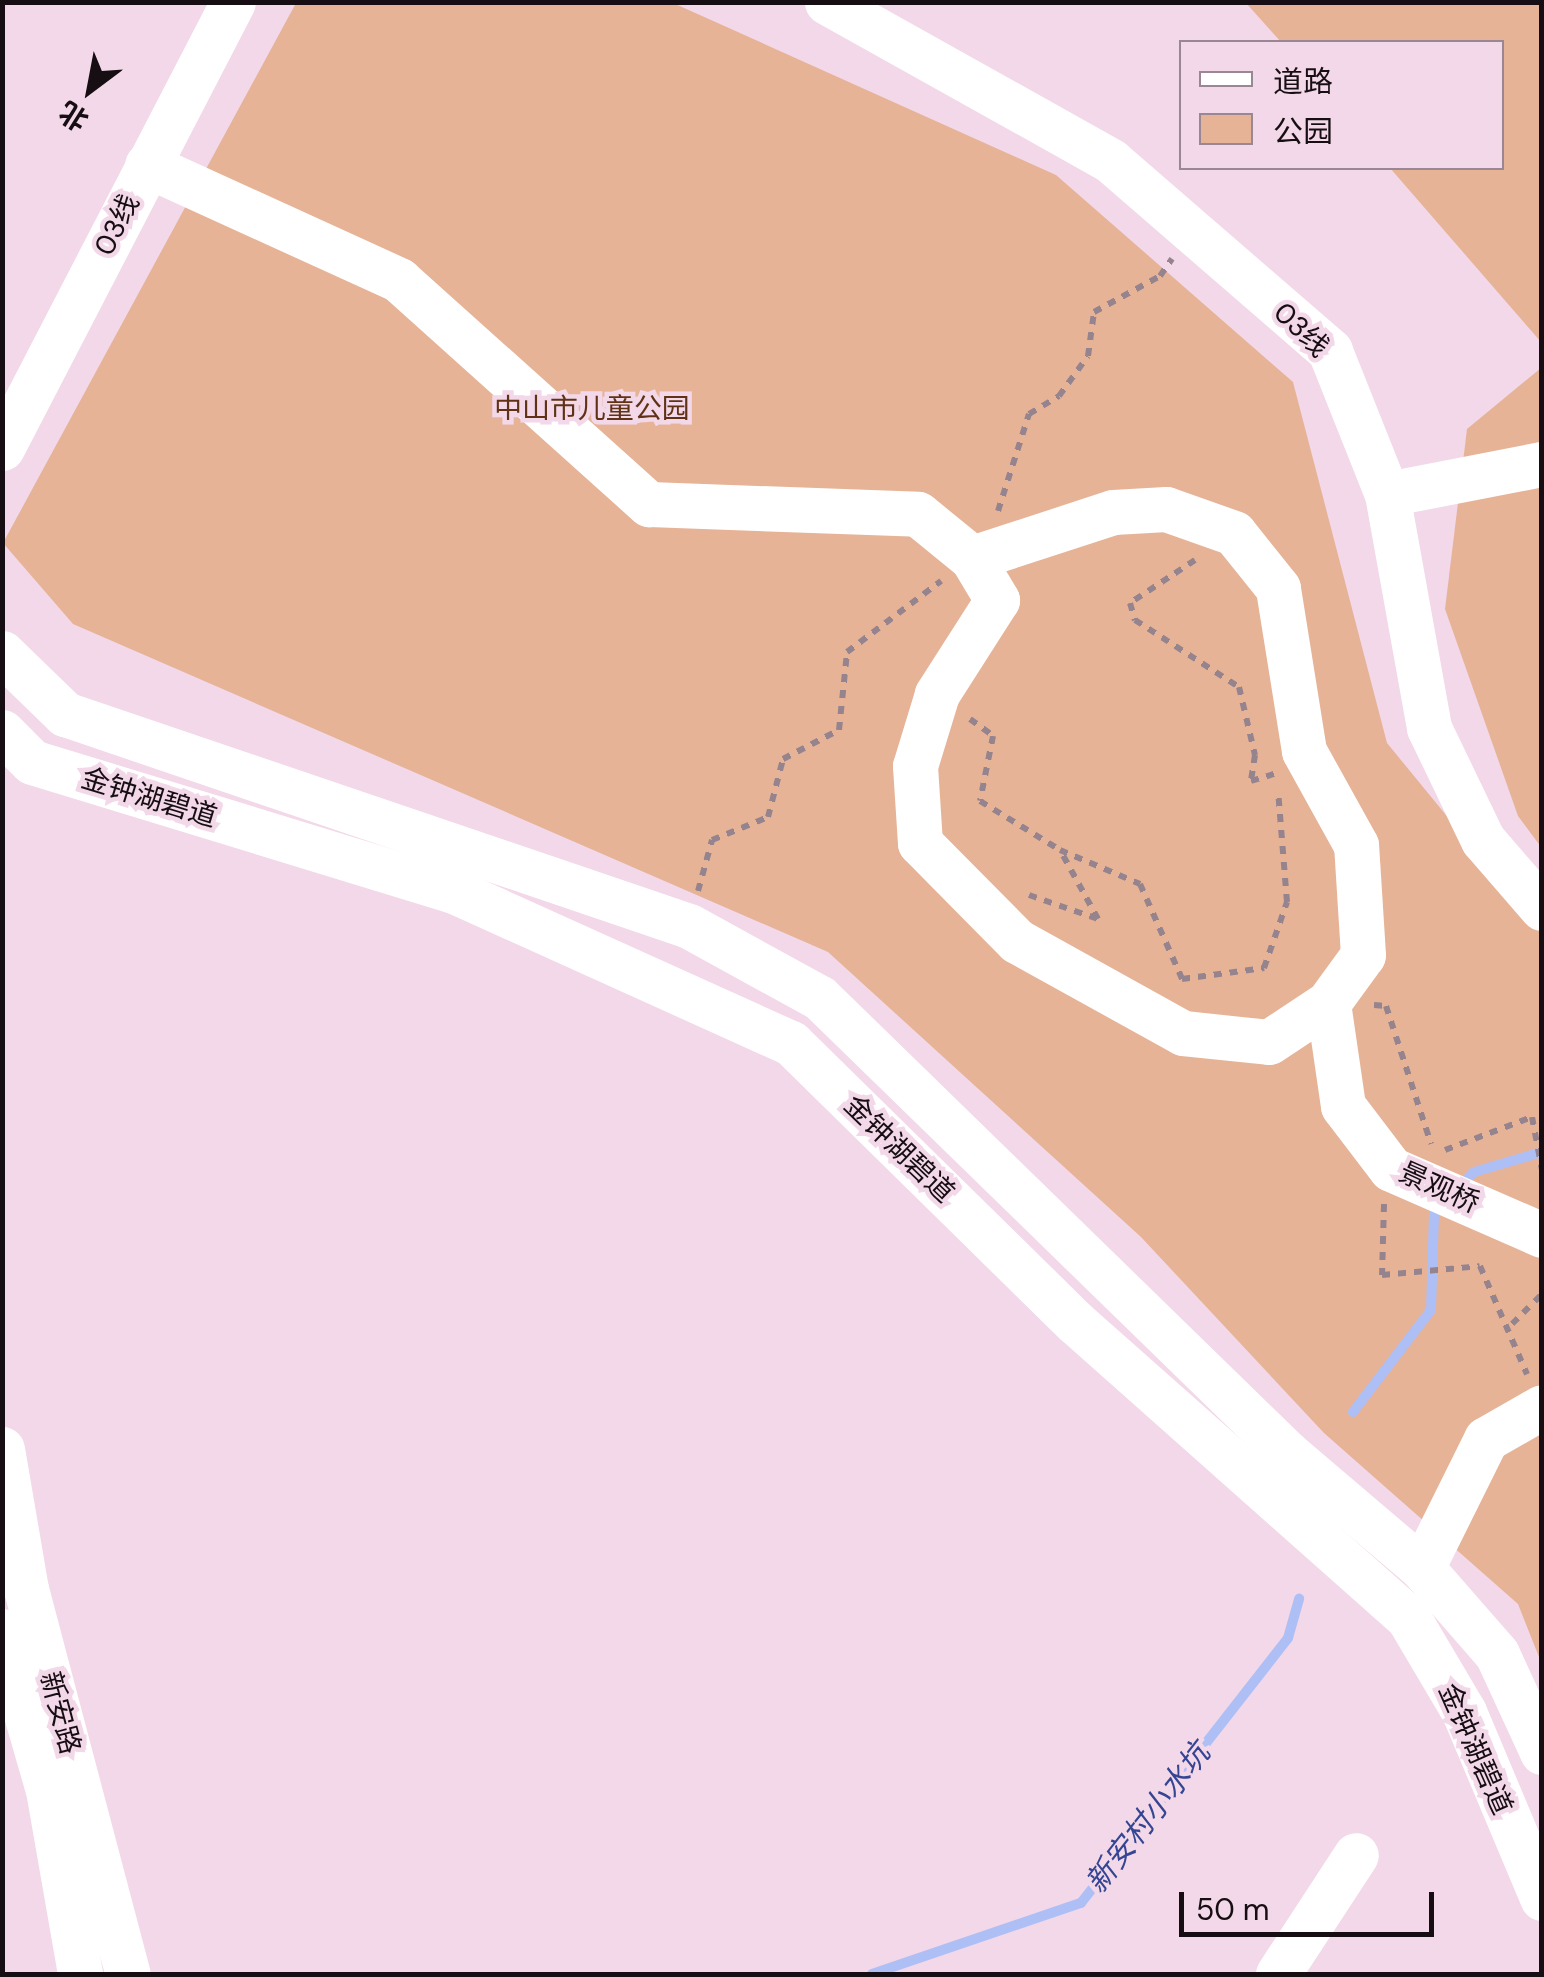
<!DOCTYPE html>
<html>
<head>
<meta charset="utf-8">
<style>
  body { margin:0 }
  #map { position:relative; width:1544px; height:1977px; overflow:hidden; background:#f2d8e8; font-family:"DM Sans","Noto Sans SC",sans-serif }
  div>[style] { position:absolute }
  .green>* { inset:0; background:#e6b397 }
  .stream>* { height:10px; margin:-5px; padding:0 5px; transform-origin:5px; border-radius:5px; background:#aebff6 }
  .path>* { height:6px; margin-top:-3px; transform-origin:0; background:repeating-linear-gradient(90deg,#95838e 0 8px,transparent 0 16px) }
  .minor>* { height:45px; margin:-22.5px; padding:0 22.5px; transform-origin:22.5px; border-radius:22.5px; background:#fff }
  span { translate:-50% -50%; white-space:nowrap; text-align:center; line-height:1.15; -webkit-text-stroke:9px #f2d8e8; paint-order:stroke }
  .street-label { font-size:28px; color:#160e13 }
  .park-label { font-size:28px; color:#603115 }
  .water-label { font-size:30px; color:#354593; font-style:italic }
  .frame { position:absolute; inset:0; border:5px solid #160e13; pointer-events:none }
  .legend { position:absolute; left:1179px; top:40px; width:325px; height:130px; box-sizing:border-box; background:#f2d8e8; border:2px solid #9a8793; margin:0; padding:12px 18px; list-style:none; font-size:30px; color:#160e13 }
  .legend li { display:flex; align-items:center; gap:20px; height:50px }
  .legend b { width:50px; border:2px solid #9a8793 }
  .north { position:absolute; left:40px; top:40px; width:100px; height:100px; -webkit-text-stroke:8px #f2d8e8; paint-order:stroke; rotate:212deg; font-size:28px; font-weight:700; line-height:40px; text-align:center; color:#160e13 }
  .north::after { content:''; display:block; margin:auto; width:35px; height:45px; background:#160e13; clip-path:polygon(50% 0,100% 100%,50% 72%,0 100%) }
  .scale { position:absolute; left:1179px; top:1892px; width:255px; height:45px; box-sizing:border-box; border:5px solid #160e13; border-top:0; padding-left:12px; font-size:30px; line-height:35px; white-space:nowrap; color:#160e13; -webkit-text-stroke:8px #f2d8e8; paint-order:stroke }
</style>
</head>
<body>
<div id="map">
  <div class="green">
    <i style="clip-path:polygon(296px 3px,673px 3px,1056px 175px,1293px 382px,1387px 743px,1541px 931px,1541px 1662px,1518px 1604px,1324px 1433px,1141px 1237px,828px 952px,73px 624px,3px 543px)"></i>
    <i style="clip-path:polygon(1246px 3px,1541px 3px,1541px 342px,1390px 168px,1502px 168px,1502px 42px,1281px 42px)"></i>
    <i style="clip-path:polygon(1541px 368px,1541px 847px,1518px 816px,1445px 609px,1467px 429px)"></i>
  </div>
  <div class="stream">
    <i style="left:1461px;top:1185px;width:18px;rotate:-45deg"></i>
    <i style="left:1474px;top:1172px;width:71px;rotate:-16.4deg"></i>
    <i style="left:1353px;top:1412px;width:128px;rotate:-52.6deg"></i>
    <i style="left:1431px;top:1310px;width:96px;rotate:-88.2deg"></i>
    <i style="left:1434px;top:1214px;width:13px;rotate:-45deg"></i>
    <i style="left:872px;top:1974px;width:221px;rotate:-18.8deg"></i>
    <i style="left:1081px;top:1903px;width:336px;rotate:-52deg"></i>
    <i style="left:1288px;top:1638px;width:41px;rotate:-74.2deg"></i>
  </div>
  <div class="path">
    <i style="left:998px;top:511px;width:102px;rotate:-72.3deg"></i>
    <i style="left:1029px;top:414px;width:35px;rotate:-31deg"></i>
    <i style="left:1059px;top:396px;width:49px;rotate:-54.1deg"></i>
    <i style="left:1088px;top:356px;width:44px;rotate:-82.2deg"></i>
    <i style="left:1094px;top:312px;width:75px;rotate:-28.6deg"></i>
    <i style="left:1160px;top:276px;width:21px;rotate:-55deg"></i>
    <i style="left:1195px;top:560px;width:78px;rotate:146.5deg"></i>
    <i style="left:1130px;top:603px;width:18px;rotate:74deg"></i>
    <i style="left:1135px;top:620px;width:124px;rotate:32.8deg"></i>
    <i style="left:1239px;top:687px;width:70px;rotate:76.8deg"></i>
    <i style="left:1255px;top:755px;width:26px;rotate:99deg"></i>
    <i style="left:1251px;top:781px;width:24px;rotate:-17deg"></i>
    <i style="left:970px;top:719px;width:29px;rotate:36deg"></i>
    <i style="left:993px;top:736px;width:66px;rotate:101.3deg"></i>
    <i style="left:980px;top:801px;width:94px;rotate:31.5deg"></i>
    <i style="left:698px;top:891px;width:53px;rotate:-74.6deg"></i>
    <i style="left:712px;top:840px;width:61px;rotate:-22.3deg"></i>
    <i style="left:768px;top:817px;width:60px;rotate:-75.5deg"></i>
    <i style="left:783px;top:759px;width:63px;rotate:-27.4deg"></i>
    <i style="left:839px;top:730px;width:78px;rotate:-84.1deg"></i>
    <i style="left:847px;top:652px;width:118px;rotate:-37.1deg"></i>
    <i style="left:1029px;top:895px;width:73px;rotate:19.2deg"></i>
    <i style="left:1098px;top:919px;width:79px;rotate:-118.8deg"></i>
    <i style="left:1060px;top:850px;width:87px;rotate:23deg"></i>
    <i style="left:1140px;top:884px;width:104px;rotate:66.1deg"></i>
    <i style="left:1182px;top:979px;width:83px;rotate:-7.6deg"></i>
    <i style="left:1264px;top:968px;width:70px;rotate:-70.8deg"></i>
    <i style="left:1287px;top:902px;width:111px;rotate:-94.6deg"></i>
    <i style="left:1374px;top:1005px;width:12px;rotate:5deg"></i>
    <i style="left:1386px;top:1006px;width:145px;rotate:71.9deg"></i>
    <i style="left:1445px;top:1150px;width:93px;rotate:-20.8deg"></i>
    <i style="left:1532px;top:1117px;width:54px;rotate:79.3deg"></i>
    <i style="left:1384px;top:1204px;width:71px;rotate:91.6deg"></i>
    <i style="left:1382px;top:1275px;width:98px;rotate:-5.2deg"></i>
    <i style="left:1480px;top:1266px;width:118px;rotate:66.5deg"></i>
    <i style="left:1512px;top:1324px;width:42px;rotate:-45deg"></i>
  </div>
  <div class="minor">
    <i style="left:827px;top:2px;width:325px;rotate:29.2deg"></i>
    <i style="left:1111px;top:161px;width:290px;rotate:40.9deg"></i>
    <i style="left:1330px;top:351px;width:154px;rotate:68.3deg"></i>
    <i style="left:1387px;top:494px;width:238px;rotate:79.8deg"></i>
    <i style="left:1429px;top:728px;width:124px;rotate:64.3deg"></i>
    <i style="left:1483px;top:840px;width:90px;rotate:49.1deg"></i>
    <i style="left:147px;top:165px;width:277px;rotate:24.5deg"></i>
    <i style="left:399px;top:280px;width:336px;rotate:41.9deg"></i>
    <i style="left:649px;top:504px;width:269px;rotate:2.1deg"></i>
    <i style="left:918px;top:514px;width:70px;rotate:39.2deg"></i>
    <i style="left:972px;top:558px;width:49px;rotate:59.2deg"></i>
    <i style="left:997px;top:600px;width:112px;rotate:122.6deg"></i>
    <i style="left:937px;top:694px;width:75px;rotate:107deg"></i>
    <i style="left:915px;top:766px;width:77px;rotate:86.3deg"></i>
    <i style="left:920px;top:843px;width:138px;rotate:45.3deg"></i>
    <i style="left:1017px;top:941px;width:190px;rotate:29deg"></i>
    <i style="left:1183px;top:1033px;width:86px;rotate:6deg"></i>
    <i style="left:1269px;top:1042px;width:71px;rotate:-33.5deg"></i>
    <i style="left:1328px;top:1003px;width:59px;rotate:-53.9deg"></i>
    <i style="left:1363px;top:955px;width:110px;rotate:-93.6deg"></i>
    <i style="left:1356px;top:845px;width:107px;rotate:-119deg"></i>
    <i style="left:1304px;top:751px;width:165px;rotate:-99.1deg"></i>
    <i style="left:1278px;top:588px;width:70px;rotate:-128.7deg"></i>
    <i style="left:1234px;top:533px;width:72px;rotate:-160.6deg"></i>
    <i style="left:1166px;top:509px;width:53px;rotate:176.8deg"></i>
    <i style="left:1113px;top:512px;width:148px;rotate:161.9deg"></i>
    <i style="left:2px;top:448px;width:502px;rotate:-62.62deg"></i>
    <i style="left:1387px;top:494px;width:158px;rotate:-11deg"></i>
    <i style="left:2px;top:653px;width:88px;rotate:44.1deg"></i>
    <i style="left:65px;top:714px;width:659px;rotate:18.76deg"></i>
    <i style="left:689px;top:926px;width:149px;rotate:28.8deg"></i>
    <i style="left:820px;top:998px;width:652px;rotate:44.25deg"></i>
    <i style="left:1287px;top:1453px;width:177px;rotate:40.4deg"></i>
    <i style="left:1422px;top:1568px;width:114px;rotate:48.9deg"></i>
    <i style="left:1497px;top:1654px;width:108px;rotate:65.3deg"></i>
    <i style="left:2px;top:732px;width:42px;rotate:45deg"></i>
    <i style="left:32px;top:762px;width:441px;rotate:17deg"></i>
    <i style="left:454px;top:891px;width:370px;rotate:24.3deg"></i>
    <i style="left:791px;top:1043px;width:398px;rotate:44.5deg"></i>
    <i style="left:1075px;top:1322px;width:447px;rotate:41.6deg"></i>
    <i style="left:1409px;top:1619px;width:108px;rotate:59.4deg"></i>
    <i style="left:1464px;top:1712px;width:202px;rotate:67.2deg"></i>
    <i style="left:1328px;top:1003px;width:104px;rotate:81.7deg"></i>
    <i style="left:1343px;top:1106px;width:79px;rotate:52.7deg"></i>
    <i style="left:1391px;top:1169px;width:165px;rotate:23.6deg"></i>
    <i style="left:2px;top:1449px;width:142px;rotate:80.3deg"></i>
    <i style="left:26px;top:1589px;width:398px;rotate:75.2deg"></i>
    <i style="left:1422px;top:1568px;width:144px;rotate:-63.6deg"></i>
    <i style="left:1486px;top:1439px;width:64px;rotate:-29.7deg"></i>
    <i style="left:2px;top:1631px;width:166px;rotate:73.9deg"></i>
    <i style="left:48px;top:1790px;width:187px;rotate:80.1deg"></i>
    <i style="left:1278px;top:1974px;width:142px;rotate:-56.8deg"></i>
  </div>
  <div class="street-label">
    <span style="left:117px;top:225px;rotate:-63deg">03线</span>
    <span style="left:1301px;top:330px;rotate:44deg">03线</span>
    <span style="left:149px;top:798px;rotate:17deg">金钟湖碧道</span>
    <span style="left:899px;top:1149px;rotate:44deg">金钟湖碧道</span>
    <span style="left:1439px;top:1188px;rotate:24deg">景观桥</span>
    <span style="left:60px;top:1713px;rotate:75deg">新安路</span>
    <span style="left:1475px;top:1749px;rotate:66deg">金钟湖碧道</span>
  </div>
  <div class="park-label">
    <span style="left:592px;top:409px">中山市儿童公园</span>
  </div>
  <div class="water-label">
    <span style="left:1148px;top:1818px;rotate:-52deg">新安村小水坑</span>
  </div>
  <div class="frame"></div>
  <ul class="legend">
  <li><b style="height:12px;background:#fff"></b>道路</li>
  <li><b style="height:28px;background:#e6b397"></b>公园</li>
  </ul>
  <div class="north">北</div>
  <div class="scale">50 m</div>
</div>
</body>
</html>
